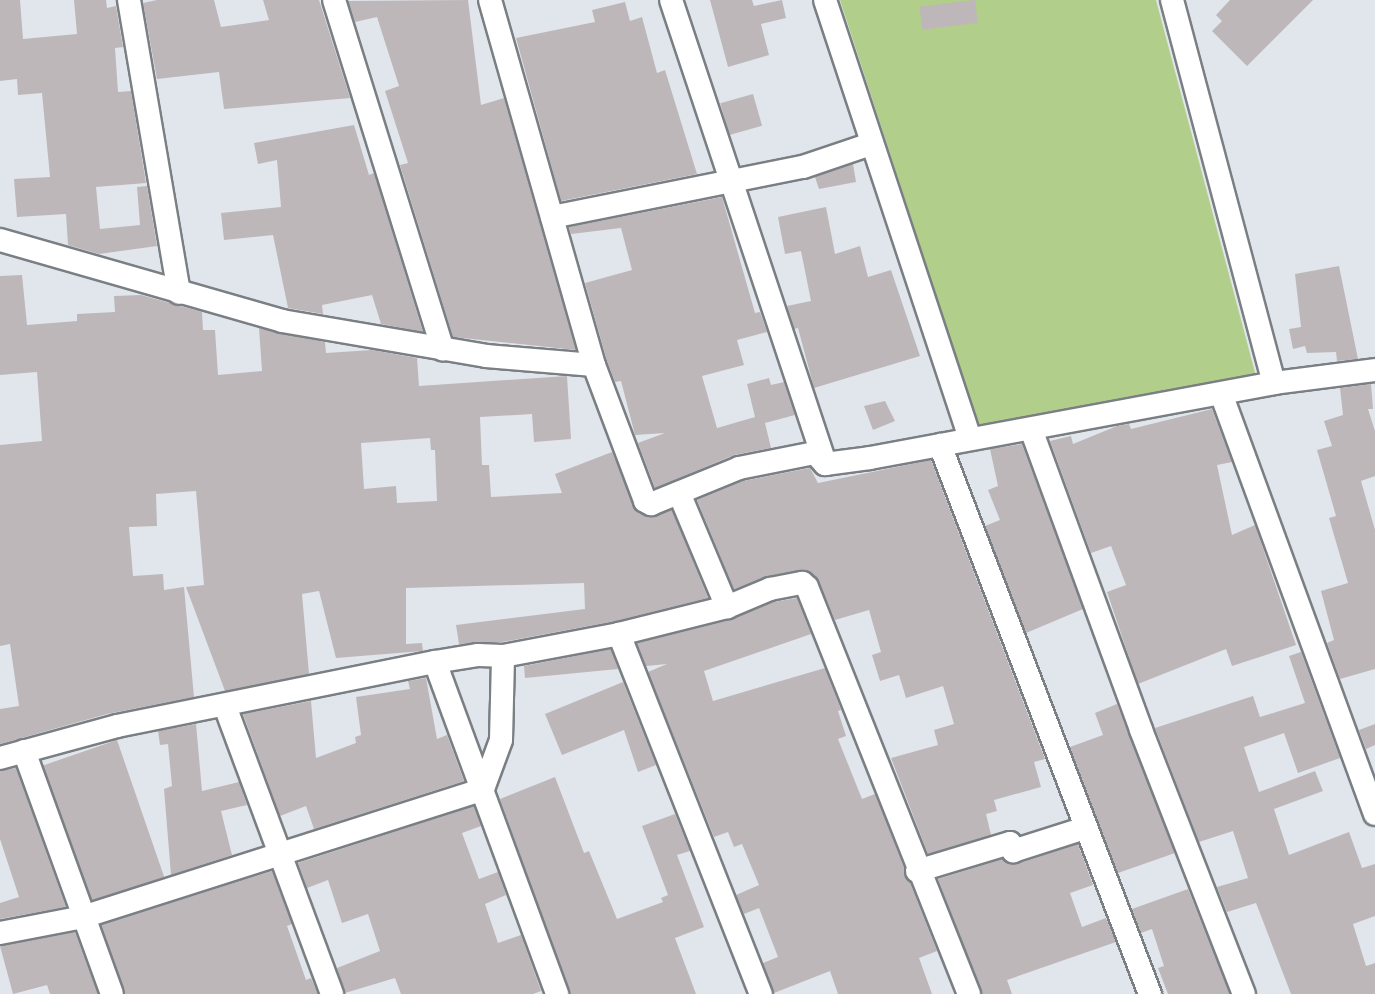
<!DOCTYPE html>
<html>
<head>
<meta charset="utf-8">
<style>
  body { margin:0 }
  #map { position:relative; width:1375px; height:994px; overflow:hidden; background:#e1e6ec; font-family:"Source Sans 3",sans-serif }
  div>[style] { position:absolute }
  .green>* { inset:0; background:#b1ce8a }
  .building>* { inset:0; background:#beb7ba; transform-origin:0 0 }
  .roads { filter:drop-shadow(2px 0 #7a7f84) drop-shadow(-2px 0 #7a7f84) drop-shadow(0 2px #7a7f84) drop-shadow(0 -2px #7a7f84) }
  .street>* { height:22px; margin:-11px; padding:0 11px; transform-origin:11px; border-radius:11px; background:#fff }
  span { translate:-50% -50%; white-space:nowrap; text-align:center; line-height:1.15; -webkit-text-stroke:5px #fff; paint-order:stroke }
</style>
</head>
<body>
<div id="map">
  <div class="green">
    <i style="clip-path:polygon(840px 0,1156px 0,1257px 380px,980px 430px)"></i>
  </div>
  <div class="building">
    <i style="clip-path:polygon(0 0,20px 0,23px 39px,77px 34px,74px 0,106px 0,107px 8px,116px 6px,123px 47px,115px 48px,118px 92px,131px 91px,146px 183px,96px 187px,100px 229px,140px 225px,137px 187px,147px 186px,157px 246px,99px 254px,68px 245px,66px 214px,17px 217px,14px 179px,50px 177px,42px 93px,18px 95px,17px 79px,0 81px)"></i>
    <i style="clip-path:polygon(157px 0,214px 0,221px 27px,269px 20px,263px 0,319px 0,350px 98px,224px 109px,219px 72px,157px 79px,143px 3px)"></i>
    <i style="clip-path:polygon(468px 0,481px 105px,504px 98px,576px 350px,453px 337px,400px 165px,408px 163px,385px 91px,399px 86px,377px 17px,355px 22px,348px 1px)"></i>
    <i style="clip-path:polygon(710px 0,752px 0,754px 6px,782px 0,786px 18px,761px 24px,769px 55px,728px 67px)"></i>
    <i style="left:975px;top:0;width:23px;height:56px;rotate:83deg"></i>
    <i style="clip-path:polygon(1230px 0,1313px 0,1247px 66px,1212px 31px,1222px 21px,1216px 15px)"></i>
    <i style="clip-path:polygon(625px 2px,630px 21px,642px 17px,657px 73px,665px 70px,697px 174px,561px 201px,516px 38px,595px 22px,592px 10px)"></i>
    <i style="left:753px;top:94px;width:33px;height:34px;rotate:74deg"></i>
    <i style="clip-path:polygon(354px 125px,369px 175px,374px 173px,423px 332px,381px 324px,372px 295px,322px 305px,323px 314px,288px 308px,273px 235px,224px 240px,221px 213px,281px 207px,277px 160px,258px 164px,254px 143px)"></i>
    <i style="clip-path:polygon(853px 164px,856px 182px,819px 189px,815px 177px)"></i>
    <i style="clip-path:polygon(722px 197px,755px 313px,760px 312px,767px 332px,737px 340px,744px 365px,702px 376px,717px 428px,755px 417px,747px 384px,769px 378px,771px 385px,784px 382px,795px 415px,765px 423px,771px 448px,734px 455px,655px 488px,638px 443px,665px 433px,635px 435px,621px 381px,615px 382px,607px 361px,585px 283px,632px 270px,621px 228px,571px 234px,569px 227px)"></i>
    <i style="clip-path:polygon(826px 207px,835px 254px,860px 246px,868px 277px,891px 270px,920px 356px,814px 388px,798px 328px,794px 329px,787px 306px,811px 301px,801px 251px,785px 254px,778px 217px)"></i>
    <i style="clip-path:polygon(1339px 266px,1358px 359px,1337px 361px,1336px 352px,1307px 353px,1305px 346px,1293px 349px,1289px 329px,1301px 327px,1295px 274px)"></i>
    <i style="clip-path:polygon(evenodd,22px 275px,27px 325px,77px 321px,77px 314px,115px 312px,114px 296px,141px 295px,202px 312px,203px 330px,215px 330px,218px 375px,262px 371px,259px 328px,325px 342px,326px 353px,372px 350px,417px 358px,419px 386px,567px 376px,571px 439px,534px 442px,532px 414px,480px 417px,482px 465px,489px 465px,491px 497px,562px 493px,555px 474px,612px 452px,638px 513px,651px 517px,672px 510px,708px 598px,616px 621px,502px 642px,459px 644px,456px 625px,585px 609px,584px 583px,406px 588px,406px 644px,422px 643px,423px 651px,336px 658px,319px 591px,302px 594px,309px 674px,225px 691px,186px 587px,204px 585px,196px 491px,156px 494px,157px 526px,129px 527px,133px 576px,163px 574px,164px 590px,184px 587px,194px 697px,107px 714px,0 744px,0 709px,19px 706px,10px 644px,0 646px,0 445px,42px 441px,37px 372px,0 375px,0 276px,22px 275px,430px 438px,431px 450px,435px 450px,437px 501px,397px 503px,396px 486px,364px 489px,361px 443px,430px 438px)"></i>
    <i style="clip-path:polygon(1371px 384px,1373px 409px,1368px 409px,1375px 431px,1375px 476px,1361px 481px,1375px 530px,1375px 669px,1340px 679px,1327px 643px,1334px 640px,1321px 591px,1348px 583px,1329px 518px,1336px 516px,1317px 450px,1332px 446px,1324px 421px,1343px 415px,1340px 388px)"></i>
    <i style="clip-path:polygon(885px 401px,895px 421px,873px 430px,864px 406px)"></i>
    <i style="clip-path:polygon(1212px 409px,1232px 462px,1217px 465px,1232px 535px,1255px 525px,1296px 645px,1232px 666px,1226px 649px,1138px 684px,1107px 592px,1126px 585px,1111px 546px,1091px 553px,1050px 441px,1071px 436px,1073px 444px,1117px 426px,1129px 424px,1131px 429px)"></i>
    <i style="clip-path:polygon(1022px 444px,1083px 609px,1026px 633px,985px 526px,1000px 520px,988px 490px,998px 486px,990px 449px)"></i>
    <i style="clip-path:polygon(931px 460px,1045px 759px,1034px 762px,1041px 787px,994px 800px,997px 811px,986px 814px,991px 835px,928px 854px,891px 758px,938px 745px,934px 730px,954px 724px,943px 686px,906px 698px,899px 675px,880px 681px,872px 655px,881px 652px,869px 610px,835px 620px,819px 582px,806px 570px,767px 576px,734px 589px,697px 500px,743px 481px,810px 468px,818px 483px)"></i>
    <i style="clip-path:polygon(797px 598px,811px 634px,704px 671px,713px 701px,825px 668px,841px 710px,838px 711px,846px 736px,838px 739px,862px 799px,875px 794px,937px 951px,919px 958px,932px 994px,838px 994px,830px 971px,774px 993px,763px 963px,778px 957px,759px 908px,744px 914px,736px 895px,759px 885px,742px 844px,734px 847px,728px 832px,714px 837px,648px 672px,667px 664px,646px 666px,637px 643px,730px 620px,774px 602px)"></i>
    <i style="clip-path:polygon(611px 649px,618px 669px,525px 678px,524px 666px)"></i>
    <i style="clip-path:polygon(1301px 652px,1340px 758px,1298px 773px,1284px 733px,1244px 747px,1259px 792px,1315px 771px,1323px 791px,1274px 809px,1289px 855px,1349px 832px,1362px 868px,1375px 864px,1375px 916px,1353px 924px,1366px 966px,1375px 963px,1375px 994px,1291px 994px,1256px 903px,1227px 912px,1217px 887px,1248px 878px,1233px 831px,1199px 842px,1155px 728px,1253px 696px,1260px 717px,1305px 703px,1289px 656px)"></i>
    <i style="clip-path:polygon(426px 678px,437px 739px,447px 735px,464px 781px,314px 829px,306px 806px,280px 816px,243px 714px,311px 701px,316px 758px,356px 743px,355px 737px,361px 735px,356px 697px,410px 689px,408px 681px)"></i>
    <i style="clip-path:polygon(623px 682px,656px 765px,638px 772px,624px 730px,562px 755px,545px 714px)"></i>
    <i style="clip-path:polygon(1117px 704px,1175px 853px,1118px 873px,1070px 747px,1103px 735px,1095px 713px)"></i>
    <i style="clip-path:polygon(196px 724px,202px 791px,239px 782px,247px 805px,221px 811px,232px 855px,171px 875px,164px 789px,172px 786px,168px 744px,160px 745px,158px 731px)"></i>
    <i style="clip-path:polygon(1375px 724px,1375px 745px,1366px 749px,1359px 730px)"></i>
    <i style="left:117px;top:740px;width:145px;height:78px;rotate:71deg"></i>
    <i style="clip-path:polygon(16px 768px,66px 907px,0 919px,0 903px,19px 897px,0 839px,0 771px)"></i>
    <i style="clip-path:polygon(555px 777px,584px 853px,589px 851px,617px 919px,663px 902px,661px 898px,668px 895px,642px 826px,675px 814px,690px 851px,677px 855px,704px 927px,675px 938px,696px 994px,570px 994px,500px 799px)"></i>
    <i style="clip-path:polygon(474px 806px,481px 826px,462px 833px,479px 879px,498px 872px,506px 895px,485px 904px,498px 943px,521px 935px,541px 991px,533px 994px,401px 994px,395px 978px,345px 993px,337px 968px,380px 951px,368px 914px,342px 923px,328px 880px,307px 888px,298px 863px)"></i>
    <i style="clip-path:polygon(1078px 844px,1093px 885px,1070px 893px,1082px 927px,1106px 918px,1116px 942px,1007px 980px,1012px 994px,982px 994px,938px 879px,1003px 859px,1017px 864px)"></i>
    <i style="clip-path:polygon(272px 871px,292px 924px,287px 926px,306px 980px,311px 978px,318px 994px,125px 994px,101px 925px)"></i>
    <i style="clip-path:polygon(1188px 889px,1230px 994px,1168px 994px,1158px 968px,1164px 966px,1152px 929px,1141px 933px,1132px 909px)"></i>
    <i style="clip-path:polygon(75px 932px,98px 994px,50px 994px,47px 985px,13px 994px,0 946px)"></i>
  </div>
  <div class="roads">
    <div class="street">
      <i style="left:129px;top:0;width:297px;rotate:80.3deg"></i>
      <i style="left:334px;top:0;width:366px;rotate:72.7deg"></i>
      <i style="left:490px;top:0;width:380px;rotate:74.1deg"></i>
      <i style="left:594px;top:365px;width:145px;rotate:69.4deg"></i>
      <i style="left:645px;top:501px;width:7px;rotate:27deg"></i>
      <i style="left:651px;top:504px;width:95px;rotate:-22.2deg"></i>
      <i style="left:739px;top:468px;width:77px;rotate:-11.2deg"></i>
      <i style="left:815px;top:453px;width:15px;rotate:48deg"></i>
      <i style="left:825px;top:464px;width:45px;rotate:-7.6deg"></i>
      <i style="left:870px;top:458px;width:411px;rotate:-10.5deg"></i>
      <i style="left:1274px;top:383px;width:102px;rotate:-7.3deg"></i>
      <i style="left:671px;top:0;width:489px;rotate:71.6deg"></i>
      <i style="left:825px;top:0;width:462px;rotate:71.7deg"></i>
      <i style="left:1172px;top:0;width:396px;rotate:75.1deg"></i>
      <i style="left:552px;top:217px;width:256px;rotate:-11.3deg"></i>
      <i style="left:803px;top:167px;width:72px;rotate:-18.7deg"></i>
      <i style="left:0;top:240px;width:293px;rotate:16deg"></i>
      <i style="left:282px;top:321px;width:207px;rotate:9.7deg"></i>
      <i style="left:486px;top:356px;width:108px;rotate:4.8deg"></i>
      <i style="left:1222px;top:396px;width:445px;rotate:69.9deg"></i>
      <i style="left:1031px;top:429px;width:320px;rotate:69.9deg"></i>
      <i style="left:1141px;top:730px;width:283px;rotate:68.7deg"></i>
      <i style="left:940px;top:445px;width:588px;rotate:69.07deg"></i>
      <i style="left:679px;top:493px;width:124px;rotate:67.2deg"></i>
      <i style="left:619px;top:634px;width:387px;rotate:68.5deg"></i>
      <i style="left:435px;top:662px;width:354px;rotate:69.8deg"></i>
      <i style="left:225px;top:706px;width:307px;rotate:69.6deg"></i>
      <i style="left:24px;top:751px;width:258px;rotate:70.1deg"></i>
      <i style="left:0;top:758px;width:121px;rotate:-15.3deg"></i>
      <i style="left:117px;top:726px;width:324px;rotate:-11.4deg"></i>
      <i style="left:435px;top:662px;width:44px;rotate:-9.2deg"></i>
      <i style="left:478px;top:655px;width:25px;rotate:2deg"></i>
      <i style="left:503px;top:656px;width:118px;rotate:-10.7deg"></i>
      <i style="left:619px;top:634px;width:111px;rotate:-14deg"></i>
      <i style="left:727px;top:607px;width:47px;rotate:-22.7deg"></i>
      <i style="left:770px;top:589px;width:33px;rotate:-11deg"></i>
      <i style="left:802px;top:583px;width:6px;rotate:39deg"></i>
      <i style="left:807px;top:587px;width:438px;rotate:68.3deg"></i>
      <i style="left:917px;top:871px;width:97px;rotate:-16.8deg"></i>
      <i style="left:1010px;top:843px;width:9px;rotate:69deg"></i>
      <i style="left:1013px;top:851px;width:76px;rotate:-17.7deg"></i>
      <i style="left:0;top:933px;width:85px;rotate:-10.9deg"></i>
      <i style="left:83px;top:917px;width:420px;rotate:-17.7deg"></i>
      <i style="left:483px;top:789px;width:52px;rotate:-69.8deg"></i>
      <i style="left:501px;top:740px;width:84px;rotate:-88.6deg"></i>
    </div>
  </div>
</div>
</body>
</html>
